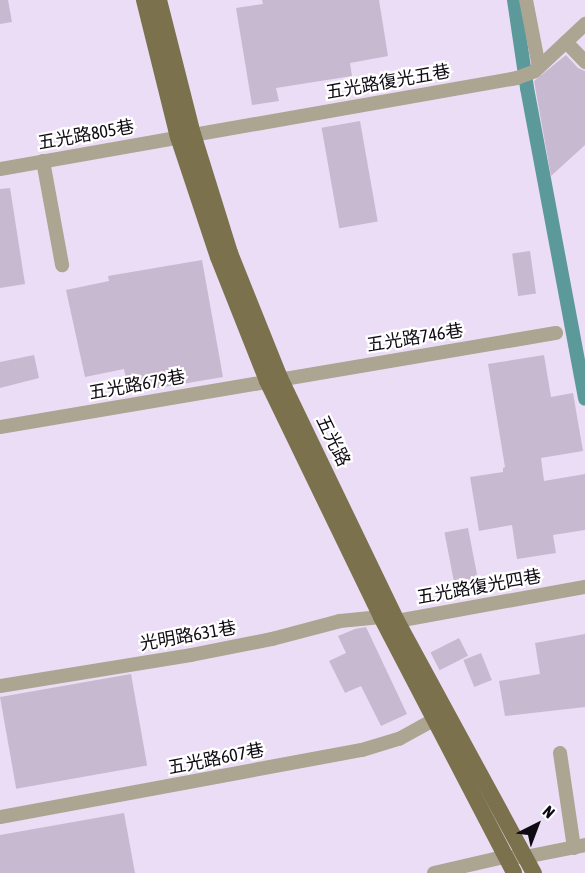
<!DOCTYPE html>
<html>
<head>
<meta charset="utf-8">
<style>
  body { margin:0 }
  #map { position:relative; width:585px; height:873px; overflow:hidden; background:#ebddf5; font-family:"Asap Condensed","Noto Sans TC",sans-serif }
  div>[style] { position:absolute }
  .canal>* { height:14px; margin:-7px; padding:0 7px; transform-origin:7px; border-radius:7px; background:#5c999b }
  .building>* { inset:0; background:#c7b9d0; transform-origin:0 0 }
  .minor>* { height:14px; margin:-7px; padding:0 7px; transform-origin:7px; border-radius:7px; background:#aba591 }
  .major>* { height:16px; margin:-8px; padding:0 8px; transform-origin:8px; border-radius:8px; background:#7c714d }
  span { translate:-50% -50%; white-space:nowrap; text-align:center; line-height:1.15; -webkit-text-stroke:4.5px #fff; paint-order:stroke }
  .street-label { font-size:18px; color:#100b13 }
  .north { position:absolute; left:507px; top:795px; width:60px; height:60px; -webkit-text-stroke:4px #fff; paint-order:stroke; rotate:42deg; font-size:16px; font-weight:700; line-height:24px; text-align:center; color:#100b13 }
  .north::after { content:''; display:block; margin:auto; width:21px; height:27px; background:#100b13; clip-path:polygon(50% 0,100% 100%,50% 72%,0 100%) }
</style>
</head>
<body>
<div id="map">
  <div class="canal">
    <i style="left:514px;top:0;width:89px;rotate:81.6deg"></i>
    <i style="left:527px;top:88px;width:316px;rotate:79.4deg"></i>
  </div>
  <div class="building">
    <i style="clip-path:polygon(0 0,8px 0,12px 22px,0 24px)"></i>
    <i style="clip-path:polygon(262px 0,379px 0,388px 56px,350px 63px,352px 76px,276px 88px,279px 101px,252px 105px,236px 8px,263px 4px)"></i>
    <i style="clip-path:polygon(566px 55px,578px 68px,585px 71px,585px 145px,551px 176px,534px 81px)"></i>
    <i style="left:360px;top:121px;width:102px;height:39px;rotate:80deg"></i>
    <i style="clip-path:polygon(10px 188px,25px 284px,0 288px,0 189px)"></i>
    <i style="left:530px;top:251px;width:43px;height:18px;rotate:82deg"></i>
    <i style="clip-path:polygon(202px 260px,223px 377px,129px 393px,124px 369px,85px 377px,66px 290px,109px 281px,108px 276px)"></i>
    <i style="clip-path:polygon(34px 355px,39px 378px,0 388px,0 362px)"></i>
    <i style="clip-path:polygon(544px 355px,551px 397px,573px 393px,583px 451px,541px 458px,544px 481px,585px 474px,585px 530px,553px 535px,556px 553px,517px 559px,512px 525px,479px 531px,470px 477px,503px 472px,503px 468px,505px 467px,488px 364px)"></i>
    <i style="left:468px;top:528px;width:61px;height:24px;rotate:79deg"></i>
    <i style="clip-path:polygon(366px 627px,407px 714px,381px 726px,361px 686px,345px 693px,329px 661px,346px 653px,338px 636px,355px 629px)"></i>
    <i style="clip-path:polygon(585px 634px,585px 707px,505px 716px,499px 681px,540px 674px,535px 643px)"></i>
    <i style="left:459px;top:638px;width:20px;height:32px;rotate:63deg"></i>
    <i style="left:481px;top:653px;width:29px;height:19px;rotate:68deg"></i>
    <i style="left:131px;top:674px;width:93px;height:133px;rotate:80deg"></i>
    <i style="clip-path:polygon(124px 813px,135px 873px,0 873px,0 835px)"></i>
  </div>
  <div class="minor">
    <i style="left:526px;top:0;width:68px;rotate:79deg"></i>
    <i style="left:566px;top:42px;width:28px;rotate:46deg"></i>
    <i style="left:43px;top:161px;width:106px;rotate:79.6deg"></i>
    <i style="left:0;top:169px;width:525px;rotate:-9.98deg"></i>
    <i style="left:517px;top:78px;width:19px;rotate:-21deg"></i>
    <i style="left:535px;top:71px;width:69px;rotate:-43.2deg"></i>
    <i style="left:0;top:427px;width:564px;rotate:-9.6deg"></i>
    <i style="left:0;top:686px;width:193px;rotate:-9.2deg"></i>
    <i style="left:191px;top:655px;width:83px;rotate:-11.2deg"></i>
    <i style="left:272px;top:639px;width:70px;rotate:-14.8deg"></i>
    <i style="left:340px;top:621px;width:41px;rotate:-5.6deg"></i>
    <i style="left:381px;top:617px;width:16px;rotate:14deg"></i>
    <i style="left:397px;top:621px;width:191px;rotate:-10.3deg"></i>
    <i style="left:560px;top:753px;width:96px;rotate:81.6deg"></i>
    <i style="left:0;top:817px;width:368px;rotate:-10.5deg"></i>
    <i style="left:362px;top:750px;width:39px;rotate:-17deg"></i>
    <i style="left:399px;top:739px;width:39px;rotate:-29deg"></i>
    <i style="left:434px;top:873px;width:72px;rotate:-12.9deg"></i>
    <i style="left:504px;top:857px;width:21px"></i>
    <i style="left:525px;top:857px;width:61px;rotate:-11.3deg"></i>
  </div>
  <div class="major">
    <i style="left:144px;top:0;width:141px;rotate:76.1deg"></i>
    <i style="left:178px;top:137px;width:126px;rotate:71.6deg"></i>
    <i style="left:218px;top:257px;width:133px;rotate:68.4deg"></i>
    <i style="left:267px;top:381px;width:262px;rotate:64.2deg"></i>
    <i style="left:381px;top:617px;width:288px;rotate:62.5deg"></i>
    <i style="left:159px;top:0;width:138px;rotate:75.8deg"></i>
    <i style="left:193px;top:134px;width:125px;rotate:72.7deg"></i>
    <i style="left:230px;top:253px;width:135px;rotate:68.2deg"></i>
    <i style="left:280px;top:378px;width:270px;rotate:64.3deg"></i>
    <i style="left:397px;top:621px;width:287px;rotate:61.5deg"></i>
  </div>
  <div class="street-label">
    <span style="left:388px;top:82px;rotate:-10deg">五光路復光五巷</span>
    <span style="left:86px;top:135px;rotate:-10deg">五光路805巷</span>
    <span style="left:415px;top:338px;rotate:-9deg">五光路746巷</span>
    <span style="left:137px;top:385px;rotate:-10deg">五光路679巷</span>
    <span style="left:333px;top:441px;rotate:64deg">五光路</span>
    <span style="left:479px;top:587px;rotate:-10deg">五光路復光四巷</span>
    <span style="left:188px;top:636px;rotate:-10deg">光明路631巷</span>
    <span style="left:216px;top:759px;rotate:-11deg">五光路607巷</span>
  </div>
  <div class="north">N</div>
</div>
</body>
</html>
